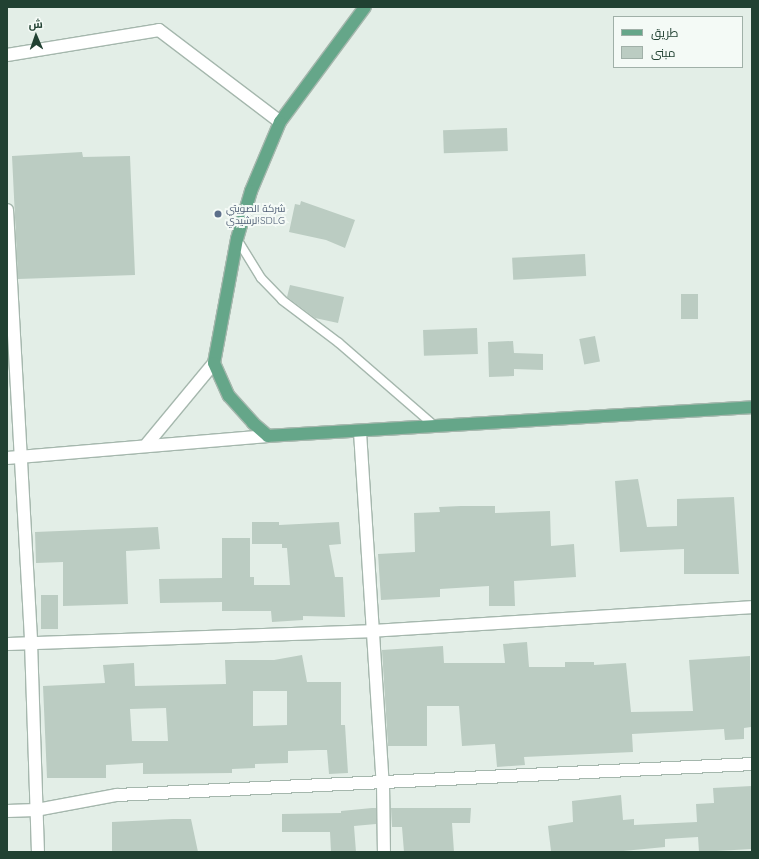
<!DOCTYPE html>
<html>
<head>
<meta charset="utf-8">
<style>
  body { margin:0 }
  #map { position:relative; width:759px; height:859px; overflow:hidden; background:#e3eee7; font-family:Quicksand,Cairo,sans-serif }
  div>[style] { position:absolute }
  .building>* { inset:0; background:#bbccc2; transform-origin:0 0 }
  .roads { filter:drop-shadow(1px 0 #a5b7ad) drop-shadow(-1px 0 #a5b7ad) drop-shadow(0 1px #a5b7ad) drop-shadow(0 -1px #a5b7ad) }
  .lane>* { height:8px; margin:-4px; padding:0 4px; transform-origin:4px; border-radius:4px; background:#fff }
  .street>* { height:12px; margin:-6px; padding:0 6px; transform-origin:6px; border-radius:6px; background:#fff }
  .secondary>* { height:12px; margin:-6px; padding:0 6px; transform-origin:6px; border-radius:6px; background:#fff }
  .primary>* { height:12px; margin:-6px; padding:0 6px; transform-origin:6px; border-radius:6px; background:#65a689 }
  .dots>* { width:11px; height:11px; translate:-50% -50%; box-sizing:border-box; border:2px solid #f4faf6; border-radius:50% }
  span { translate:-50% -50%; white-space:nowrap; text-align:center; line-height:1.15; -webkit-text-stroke:4px #f4faf6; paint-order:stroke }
  .service-label { font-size:10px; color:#4e5e75 }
  .left { translate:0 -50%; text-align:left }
  .frame { position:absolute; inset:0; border:8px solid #214132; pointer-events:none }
  .legend { position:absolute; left:613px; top:16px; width:130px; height:52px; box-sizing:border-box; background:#f4faf6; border:1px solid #a0b0a8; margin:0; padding:5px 7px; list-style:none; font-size:12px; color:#214132 }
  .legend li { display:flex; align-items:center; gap:8px; height:20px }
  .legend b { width:20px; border:1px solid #a0b0a8 }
  .north { position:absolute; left:16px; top:16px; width:40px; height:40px; -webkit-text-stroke:3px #f4faf6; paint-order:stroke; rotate:358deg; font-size:11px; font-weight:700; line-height:16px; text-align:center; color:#214132 }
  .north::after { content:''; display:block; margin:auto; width:14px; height:18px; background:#214132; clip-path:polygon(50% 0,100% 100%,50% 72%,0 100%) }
</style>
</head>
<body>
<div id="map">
  <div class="building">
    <i style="left:507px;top:128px;width:23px;height:64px;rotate:88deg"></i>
    <i style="clip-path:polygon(82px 152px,83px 157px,130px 156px,135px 275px,18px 279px,12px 156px)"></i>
    <i style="clip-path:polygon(301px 201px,355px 220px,345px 248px,326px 240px,289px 232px,295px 204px,300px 205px)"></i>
    <i style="left:585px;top:254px;width:22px;height:73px;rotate:87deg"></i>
    <i style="clip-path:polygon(290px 285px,344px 297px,338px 323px,315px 318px,287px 297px)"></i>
    <i style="left:681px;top:294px;width:17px;height:25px"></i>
    <i style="left:477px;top:328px;width:26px;height:54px;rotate:88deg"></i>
    <i style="left:595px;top:336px;width:26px;height:16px;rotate:79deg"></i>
    <i style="clip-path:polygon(513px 341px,514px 353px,543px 354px,543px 370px,514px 369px,514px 376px,489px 377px,488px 342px)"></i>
    <i style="clip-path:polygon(638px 479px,647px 527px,677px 526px,677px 499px,734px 497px,739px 574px,684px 574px,684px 549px,620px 552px,615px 481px)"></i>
    <i style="clip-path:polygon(461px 506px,495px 506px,495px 513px,550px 511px,551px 546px,574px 544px,576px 577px,514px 581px,515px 606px,489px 606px,489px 586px,440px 589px,440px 597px,381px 600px,378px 554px,415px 552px,414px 513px,440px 512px,439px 507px)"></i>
    <i style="clip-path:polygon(252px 522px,279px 522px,279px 525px,339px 522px,341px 544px,329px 545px,335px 577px,343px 577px,345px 617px,303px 616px,303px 620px,272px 622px,271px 611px,222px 611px,222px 602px,160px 603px,159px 579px,222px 578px,222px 538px,250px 538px,250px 577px,254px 577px,254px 585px,290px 585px,287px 548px,282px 548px,282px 544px,252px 544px)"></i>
    <i style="clip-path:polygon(158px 527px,160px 549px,126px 551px,128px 604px,63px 606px,63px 562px,36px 563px,35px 532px)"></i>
    <i style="left:41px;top:595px;width:17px;height:34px"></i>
    <i style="clip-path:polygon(527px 642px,529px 667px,565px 667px,565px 662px,594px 662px,594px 665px,626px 663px,631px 712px,693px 711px,689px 660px,750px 656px,751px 727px,744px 728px,744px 739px,725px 740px,724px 729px,632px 734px,633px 752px,524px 757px,525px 765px,497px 767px,495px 744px,462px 746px,459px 706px,427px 706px,427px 746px,388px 746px,382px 650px,443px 646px,444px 663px,505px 663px,503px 644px)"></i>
    <i style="clip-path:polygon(evenodd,302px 655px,307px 682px,341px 682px,341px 725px,345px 725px,348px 773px,329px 774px,327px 750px,318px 750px,288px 751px,288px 763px,255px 764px,255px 768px,232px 769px,232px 773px,143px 774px,143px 763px,106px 765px,106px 778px,47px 778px,43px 686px,105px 683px,103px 665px,134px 663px,135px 686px,226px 684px,225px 660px,274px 660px,302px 655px,253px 691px,287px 691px,287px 725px,253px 726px,253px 691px,302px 655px,166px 708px,168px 741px,132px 741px,130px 709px,166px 708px)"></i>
    <i style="clip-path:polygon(752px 786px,752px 849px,699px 852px,698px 837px,665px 839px,665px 847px,613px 852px,551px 851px,548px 826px,573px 822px,572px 801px,621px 795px,623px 820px,634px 819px,634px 825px,697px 822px,696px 804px,714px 803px,713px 788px)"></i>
    <i style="clip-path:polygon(372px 808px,376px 808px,376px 824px,354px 826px,356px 852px,331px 852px,330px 832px,282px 832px,282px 814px,341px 813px,341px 811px)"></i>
    <i style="clip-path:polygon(391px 808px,471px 808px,470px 823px,452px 823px,454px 852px,404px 852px,402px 827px,392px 827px)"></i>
    <i style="clip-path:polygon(173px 819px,191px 819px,198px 852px,112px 852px,112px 822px)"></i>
  </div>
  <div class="roads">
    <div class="lane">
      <i style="left:237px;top:239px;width:46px;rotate:58.4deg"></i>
      <i style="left:261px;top:278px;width:30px;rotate:46deg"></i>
      <i style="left:282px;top:300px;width:71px;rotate:37deg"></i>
      <i style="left:339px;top:343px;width:128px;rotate:40.9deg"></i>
    </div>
    <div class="street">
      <i style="left:7px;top:55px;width:154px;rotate:-9.3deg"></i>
      <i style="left:159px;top:30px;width:152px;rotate:37.2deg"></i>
      <i style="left:7px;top:210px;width:433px;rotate:86.8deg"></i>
      <i style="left:31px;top:642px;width:210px;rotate:88.1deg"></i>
      <i style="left:360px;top:432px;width:352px;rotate:86.3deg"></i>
      <i style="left:383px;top:783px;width:69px;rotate:89.2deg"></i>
      <i style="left:7px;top:644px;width:364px;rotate:-2deg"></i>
      <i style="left:371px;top:631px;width:382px;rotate:-3.6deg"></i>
      <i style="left:7px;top:811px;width:29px;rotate:-2deg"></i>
      <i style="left:36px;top:810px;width:82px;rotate:-10.5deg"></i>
      <i style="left:117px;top:795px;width:636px;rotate:-2.79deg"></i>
    </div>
    <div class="secondary">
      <i style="left:147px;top:444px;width:105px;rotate:-50.4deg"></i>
      <i style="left:7px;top:458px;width:262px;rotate:-4.8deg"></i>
    </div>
    <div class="primary">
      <i style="left:365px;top:7px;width:143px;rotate:126.5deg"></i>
      <i style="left:280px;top:122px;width:75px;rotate:112.8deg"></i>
      <i style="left:251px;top:191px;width:50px;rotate:106.3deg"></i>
      <i style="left:237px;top:239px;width:126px;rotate:100.5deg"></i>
      <i style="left:214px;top:363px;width:36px;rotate:66deg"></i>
      <i style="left:229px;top:396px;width:36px;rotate:48deg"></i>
      <i style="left:253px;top:423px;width:20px;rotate:41deg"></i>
      <i style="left:268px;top:436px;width:485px;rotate:-3.4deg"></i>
    </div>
  </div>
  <div class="dots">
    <i style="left:218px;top:214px;background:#5c6f8a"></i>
  </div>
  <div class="service-label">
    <span class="left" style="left:226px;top:214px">شركة الصويتي<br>الرشيديSDLG</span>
  </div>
  <div class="frame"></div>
  <ul class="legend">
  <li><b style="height:5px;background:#65a689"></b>طريق</li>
  <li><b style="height:11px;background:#bbccc2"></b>مبنى</li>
  </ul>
  <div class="north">ش</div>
</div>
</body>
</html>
